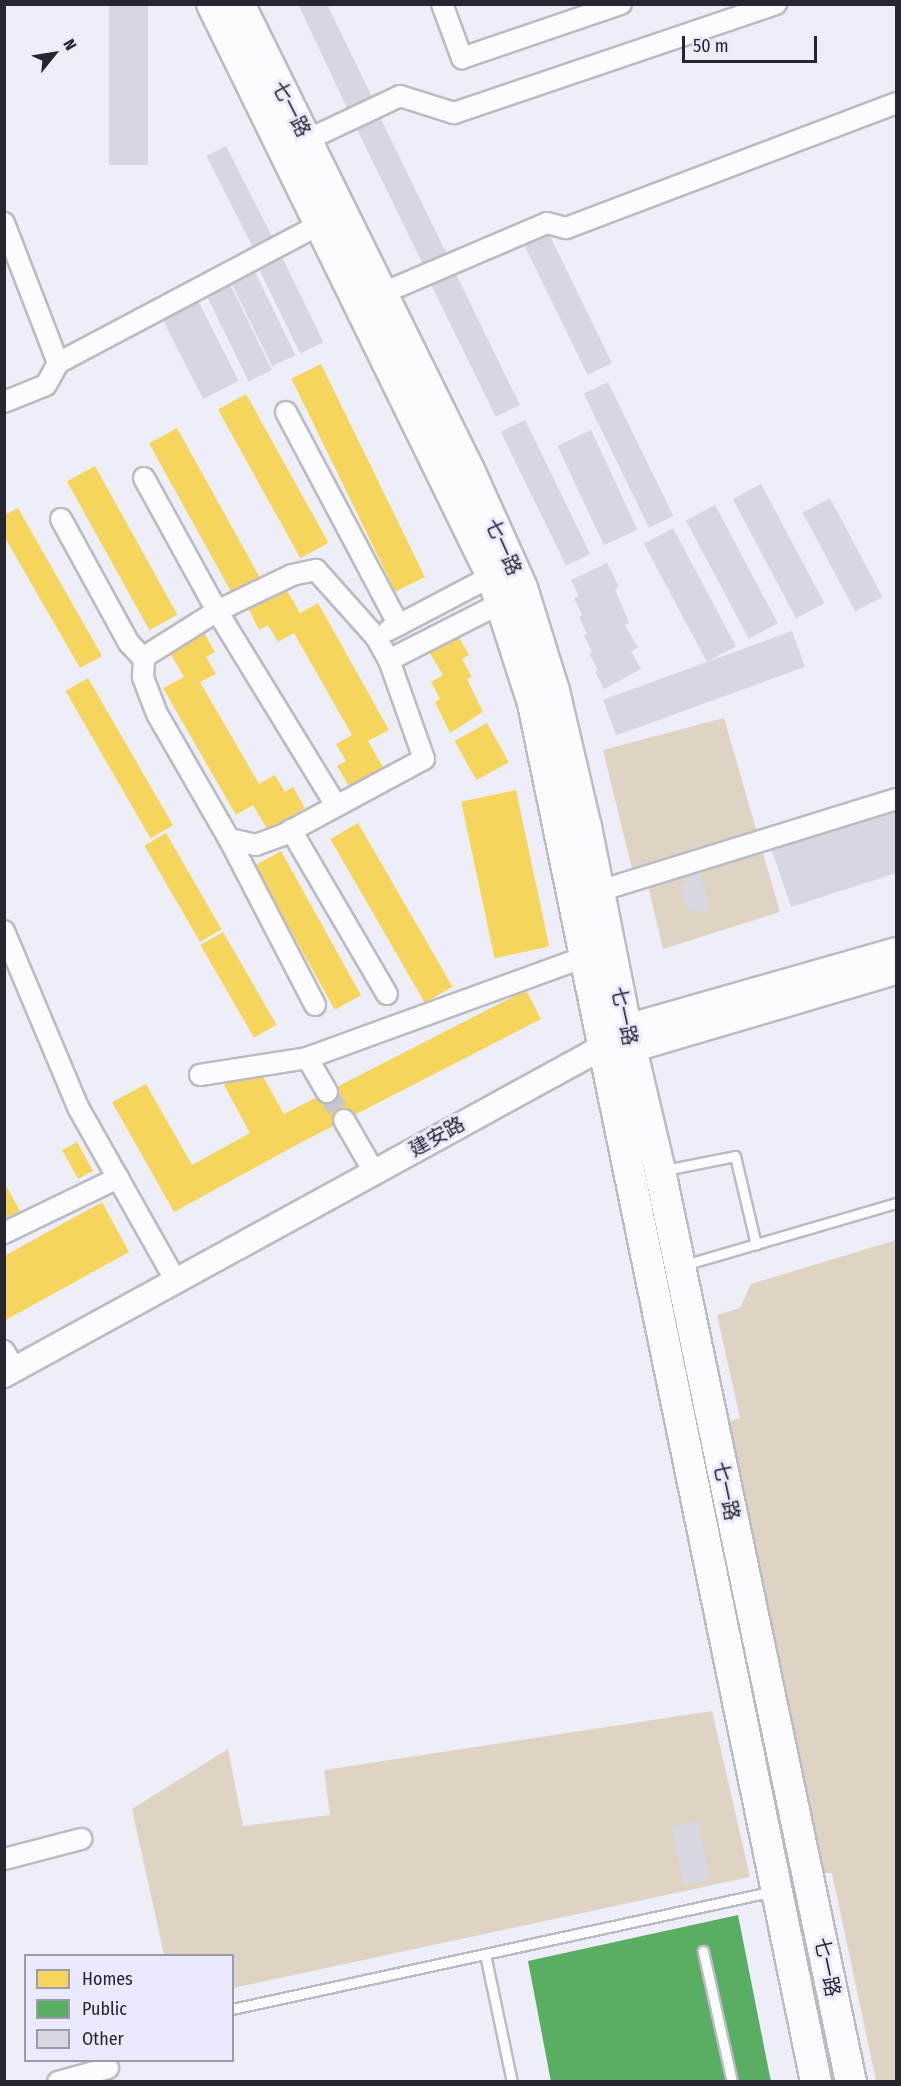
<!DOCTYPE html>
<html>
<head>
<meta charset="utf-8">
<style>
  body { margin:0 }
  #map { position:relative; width:901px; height:2086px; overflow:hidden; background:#eeeef8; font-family:"Fira Sans Condensed","Noto Sans SC",sans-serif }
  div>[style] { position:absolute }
  .green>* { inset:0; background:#dfd4c4 }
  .homes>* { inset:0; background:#f6d55c; transform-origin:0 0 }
  .public>* { inset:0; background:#5aae61 }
  .building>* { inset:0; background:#d7d6e1; transform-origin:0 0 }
  .minor-tunnel>* { height:20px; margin-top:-10px; transform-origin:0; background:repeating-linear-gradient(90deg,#c6c6d0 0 20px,transparent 0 30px) }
  .roads { filter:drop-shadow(2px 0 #bbbbc5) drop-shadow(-2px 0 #bbbbc5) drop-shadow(0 2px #bbbbc5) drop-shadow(0 -2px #bbbbc5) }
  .service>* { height:9px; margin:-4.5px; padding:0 4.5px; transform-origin:4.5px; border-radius:4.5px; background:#fcfcfe }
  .minor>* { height:20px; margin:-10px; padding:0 10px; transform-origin:10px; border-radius:10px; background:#fcfcfe }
  .tertiary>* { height:24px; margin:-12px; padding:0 12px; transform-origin:12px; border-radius:12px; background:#fcfcfe }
  .primary>* { height:30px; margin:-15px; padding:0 15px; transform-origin:15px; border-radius:15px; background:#fcfcfe }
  span { translate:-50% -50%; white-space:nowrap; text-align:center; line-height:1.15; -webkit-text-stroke:6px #eae9fd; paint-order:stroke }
  .street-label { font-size:20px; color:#262531 }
  .frame { position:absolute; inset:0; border:6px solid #262531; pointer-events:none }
  .legend { position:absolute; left:24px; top:1954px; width:210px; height:108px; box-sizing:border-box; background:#eae9fd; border:2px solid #9c9bab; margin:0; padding:8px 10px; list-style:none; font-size:18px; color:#262531 }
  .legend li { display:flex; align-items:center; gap:12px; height:30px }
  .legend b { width:30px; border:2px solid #9c9bab }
  .north { position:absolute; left:24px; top:24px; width:60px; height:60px; -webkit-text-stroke:4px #eae9fd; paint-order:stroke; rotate:60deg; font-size:16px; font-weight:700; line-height:24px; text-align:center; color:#262531 }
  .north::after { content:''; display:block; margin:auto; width:21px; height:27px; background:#262531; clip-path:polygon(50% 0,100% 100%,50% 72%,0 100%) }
  .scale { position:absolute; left:682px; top:36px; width:135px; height:27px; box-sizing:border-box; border:3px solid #262531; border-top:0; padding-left:8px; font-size:18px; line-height:21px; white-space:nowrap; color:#262531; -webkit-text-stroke:4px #eae9fd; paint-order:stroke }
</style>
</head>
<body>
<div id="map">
  <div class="green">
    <i style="clip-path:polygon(724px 718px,780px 912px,663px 949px,647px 882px,636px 885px,603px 750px)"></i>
    <i style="clip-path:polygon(896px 1240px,896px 2081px,876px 2081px,832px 1873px,818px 1873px,727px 1422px,740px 1418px,717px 1315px,740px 1308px,751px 1284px)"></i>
    <i style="clip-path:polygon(712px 1711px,750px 1877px,233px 1988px,232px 1956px,164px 1955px,132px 1809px,228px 1749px,243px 1826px,330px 1815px,324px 1770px)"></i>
  </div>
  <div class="homes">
    <i style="left:321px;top:364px;width:237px;height:33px;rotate:64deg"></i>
    <i style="left:246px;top:394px;width:170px;height:32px;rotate:61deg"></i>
    <i style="left:177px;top:428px;width:170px;height:32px;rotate:61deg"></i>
    <i style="left:95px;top:466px;width:170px;height:32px;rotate:61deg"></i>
    <i style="clip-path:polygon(18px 508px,102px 656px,80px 668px,4px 536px,4px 515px)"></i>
    <i style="clip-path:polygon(285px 587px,300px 613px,318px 603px,389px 730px,368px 741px,383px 767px,349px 786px,337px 766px,346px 761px,336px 744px,352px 735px,294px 633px,278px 642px,268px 625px,259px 630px,248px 608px)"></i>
    <i style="clip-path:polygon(203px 631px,215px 652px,206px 657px,216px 674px,200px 682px,259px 784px,275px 775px,285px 792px,293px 787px,305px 808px,268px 830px,253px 805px,236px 815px,163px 688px,184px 677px,169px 651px)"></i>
    <i style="clip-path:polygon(457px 634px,469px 655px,462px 659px,472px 677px,467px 679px,483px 712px,450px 733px,435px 702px,440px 699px,431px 682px,443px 675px,428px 650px)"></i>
    <i style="left:88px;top:678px;width:170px;height:26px;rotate:60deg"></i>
    <i style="left:487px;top:723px;width:45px;height:37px;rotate:61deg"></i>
    <i style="left:516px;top:790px;width:160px;height:56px;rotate:78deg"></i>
    <i style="left:358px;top:823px;width:189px;height:32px;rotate:60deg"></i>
    <i style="left:166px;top:833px;width:111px;height:25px;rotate:60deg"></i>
    <i style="left:281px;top:851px;width:165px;height:30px;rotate:61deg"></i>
    <i style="left:223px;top:932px;width:107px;height:26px;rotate:60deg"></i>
    <i style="clip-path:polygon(526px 990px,541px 1019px,300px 1143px,174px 1212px,112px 1102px,146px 1084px,192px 1165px,250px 1133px,224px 1085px,257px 1066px,284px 1114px)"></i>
    <i style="left:77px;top:1142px;width:33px;height:17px;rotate:61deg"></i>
    <i style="clip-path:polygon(4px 1182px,20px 1211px,4px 1219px)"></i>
    <i style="clip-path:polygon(102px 1202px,129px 1252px,4px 1321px,4px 1256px)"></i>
  </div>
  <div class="public">
    <i style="clip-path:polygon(738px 1915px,771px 2082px,551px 2082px,528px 1961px)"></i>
  </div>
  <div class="building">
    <i style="left:109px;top:4px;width:39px;height:161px"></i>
    <i style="clip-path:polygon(298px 4px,327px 4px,372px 97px,348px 110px)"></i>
    <i style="left:379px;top:115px;width:157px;height:26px;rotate:64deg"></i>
    <i style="left:226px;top:146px;width:107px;height:22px;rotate:63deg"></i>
    <i style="left:547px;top:230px;width:148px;height:27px;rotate:64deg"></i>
    <i style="left:281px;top:255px;width:97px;height:26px;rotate:64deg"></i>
    <i style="left:253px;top:268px;width:97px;height:26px;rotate:64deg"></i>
    <i style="left:455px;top:272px;width:148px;height:27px;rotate:64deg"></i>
    <i style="left:229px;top:282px;width:98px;height:26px;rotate:64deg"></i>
    <i style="left:196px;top:297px;width:94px;height:40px;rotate:63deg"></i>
    <i style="left:608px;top:382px;width:149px;height:27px;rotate:64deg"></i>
    <i style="left:525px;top:420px;width:149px;height:27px;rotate:64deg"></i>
    <i style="left:591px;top:430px;width:110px;height:37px;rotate:65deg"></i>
    <i style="left:761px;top:484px;width:135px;height:32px;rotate:62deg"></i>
    <i style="left:830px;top:498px;width:112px;height:31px;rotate:62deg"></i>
    <i style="left:715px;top:505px;width:134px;height:33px;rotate:62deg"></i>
    <i style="left:673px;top:528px;width:134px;height:33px;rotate:62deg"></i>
    <i style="clip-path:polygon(607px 563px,619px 587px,615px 589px,629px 623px,625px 625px,638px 648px,631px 651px,641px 669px,604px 689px,595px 672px,598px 670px,589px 653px,592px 652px,584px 635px,587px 634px,579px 617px,582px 615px,574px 598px,579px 596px,571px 580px)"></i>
    <i style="left:792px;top:631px;width:38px;height:201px;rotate:70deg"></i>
    <i style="clip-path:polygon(896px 809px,896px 873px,791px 907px,771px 848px)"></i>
    <i style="clip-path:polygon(700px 873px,710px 910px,697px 914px,696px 910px,689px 912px,681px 893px,684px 892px,682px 884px,688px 882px,687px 877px)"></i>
    <i style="left:698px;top:1821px;width:60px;height:27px;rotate:79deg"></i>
  </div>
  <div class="minor-tunnel">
    <i style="left:327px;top:1092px;width:33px;rotate:59deg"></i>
  </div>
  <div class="roads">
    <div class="service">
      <i style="left:665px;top:1170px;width:71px;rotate:-11.3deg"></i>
      <i style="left:735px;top:1156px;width:91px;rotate:76.7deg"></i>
      <i style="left:684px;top:1265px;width:221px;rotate:-16.3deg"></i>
      <i style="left:703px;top:1951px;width:134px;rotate:77.5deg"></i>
      <i style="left:485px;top:1954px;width:131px;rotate:78.1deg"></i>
      <i style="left:232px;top:2009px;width:555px;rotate:-12.28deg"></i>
    </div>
    <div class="minor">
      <i style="left:442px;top:4px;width:58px;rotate:69.7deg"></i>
      <i style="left:462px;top:58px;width:168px;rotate:-18.8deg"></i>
      <i style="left:307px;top:140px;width:103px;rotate:-25.3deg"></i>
      <i style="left:400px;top:96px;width:57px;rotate:17.5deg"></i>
      <i style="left:454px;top:113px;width:340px;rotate:-18.7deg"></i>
      <i style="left:4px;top:223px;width:150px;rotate:68.9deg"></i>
      <i style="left:383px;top:293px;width:178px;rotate:-23.1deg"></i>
      <i style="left:547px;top:223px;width:20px;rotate:15deg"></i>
      <i style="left:566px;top:228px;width:353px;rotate:-20.7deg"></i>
      <i style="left:4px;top:402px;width:45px;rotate:-22deg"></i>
      <i style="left:46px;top:385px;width:25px;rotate:-61deg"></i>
      <i style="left:58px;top:363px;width:297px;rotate:-27.9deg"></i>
      <i style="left:286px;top:412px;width:241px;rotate:62.1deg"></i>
      <i style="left:144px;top:478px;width:152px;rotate:61.2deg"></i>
      <i style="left:217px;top:611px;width:228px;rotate:58.5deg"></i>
      <i style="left:61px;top:519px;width:141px;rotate:61.3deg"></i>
      <i style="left:129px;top:643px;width:22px;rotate:47deg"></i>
      <i style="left:316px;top:570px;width:90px;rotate:48.2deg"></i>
      <i style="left:376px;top:637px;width:26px;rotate:61deg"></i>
      <i style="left:389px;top:660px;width:105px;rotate:70.5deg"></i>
      <i style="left:424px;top:759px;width:160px;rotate:151.7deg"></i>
      <i style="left:283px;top:835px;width:29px;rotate:160deg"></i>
      <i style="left:256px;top:845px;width:28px;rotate:-167deg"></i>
      <i style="left:229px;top:839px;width:144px;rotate:-119.9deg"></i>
      <i style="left:157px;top:714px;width:40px;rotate:-111deg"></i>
      <i style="left:143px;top:677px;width:20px;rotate:-87deg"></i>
      <i style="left:144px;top:657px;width:86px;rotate:-32.2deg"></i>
      <i style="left:217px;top:611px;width:83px;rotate:-25.6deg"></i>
      <i style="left:292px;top:575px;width:25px;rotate:-12deg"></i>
      <i style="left:389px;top:630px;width:116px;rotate:-27.7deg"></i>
      <i style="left:389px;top:660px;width:126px;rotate:-27deg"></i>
      <i style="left:291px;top:830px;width:190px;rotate:59.7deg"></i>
      <i style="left:229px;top:839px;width:187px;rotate:62.6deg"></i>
      <i style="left:599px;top:891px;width:311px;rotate:-17.2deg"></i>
      <i style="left:4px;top:931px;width:193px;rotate:67.2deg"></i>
      <i style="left:79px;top:1109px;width:197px;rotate:60.6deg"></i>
      <i style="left:200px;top:1075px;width:108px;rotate:-9deg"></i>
      <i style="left:327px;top:1092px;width:39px;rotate:-120deg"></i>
      <i style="left:307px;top:1058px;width:293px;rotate:-20deg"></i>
      <i style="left:344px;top:1120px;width:60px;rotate:60deg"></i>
      <i style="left:4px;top:1233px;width:127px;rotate:-25.8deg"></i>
      <i style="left:4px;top:1351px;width:22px;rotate:60deg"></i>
      <i style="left:4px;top:1859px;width:80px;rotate:-14.6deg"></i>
      <i style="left:58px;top:2082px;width:52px;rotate:-15.6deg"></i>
    </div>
    <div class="tertiary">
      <i style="left:614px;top:1048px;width:17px;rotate:7deg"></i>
      <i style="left:631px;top:1050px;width:276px;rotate:-16.4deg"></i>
      <i style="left:4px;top:1375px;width:683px;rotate:-28.7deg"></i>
      <i style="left:603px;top:1047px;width:30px;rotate:-41deg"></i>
      <i style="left:626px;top:1027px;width:281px;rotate:-15.9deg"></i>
    </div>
    <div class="primary">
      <i style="left:212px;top:4px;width:637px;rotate:63.92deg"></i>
      <i style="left:492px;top:576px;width:133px;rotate:72.1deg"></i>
      <i style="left:533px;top:703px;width:1408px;rotate:78.4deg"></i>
      <i style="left:239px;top:4px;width:520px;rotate:63.73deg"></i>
      <i style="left:469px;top:470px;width:129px;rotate:65.8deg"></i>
      <i style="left:522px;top:588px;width:108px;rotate:72.7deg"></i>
      <i style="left:554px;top:691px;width:140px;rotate:76.8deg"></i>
      <i style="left:586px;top:827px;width:204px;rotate:78.7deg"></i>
      <i style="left:626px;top:1027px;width:148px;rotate:76.7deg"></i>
      <i style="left:660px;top:1171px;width:931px;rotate:78.16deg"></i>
    </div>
  </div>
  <div class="street-label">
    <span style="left:291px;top:109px;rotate:63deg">七一路</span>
    <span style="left:503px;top:547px;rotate:66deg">七一路</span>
    <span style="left:624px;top:1016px;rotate:78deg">七一路</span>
    <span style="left:437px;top:1137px;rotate:-29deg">建安路</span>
    <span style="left:726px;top:1491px;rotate:78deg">七一路</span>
    <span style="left:827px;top:1967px;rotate:78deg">七一路</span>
  </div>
  <div class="frame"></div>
  <ul class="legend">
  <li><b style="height:16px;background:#f6d55c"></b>Homes</li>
  <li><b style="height:16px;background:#5aae61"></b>Public</li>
  <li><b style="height:16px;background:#d7d6e1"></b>Other</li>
  </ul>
  <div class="north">N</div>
  <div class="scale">50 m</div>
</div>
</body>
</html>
